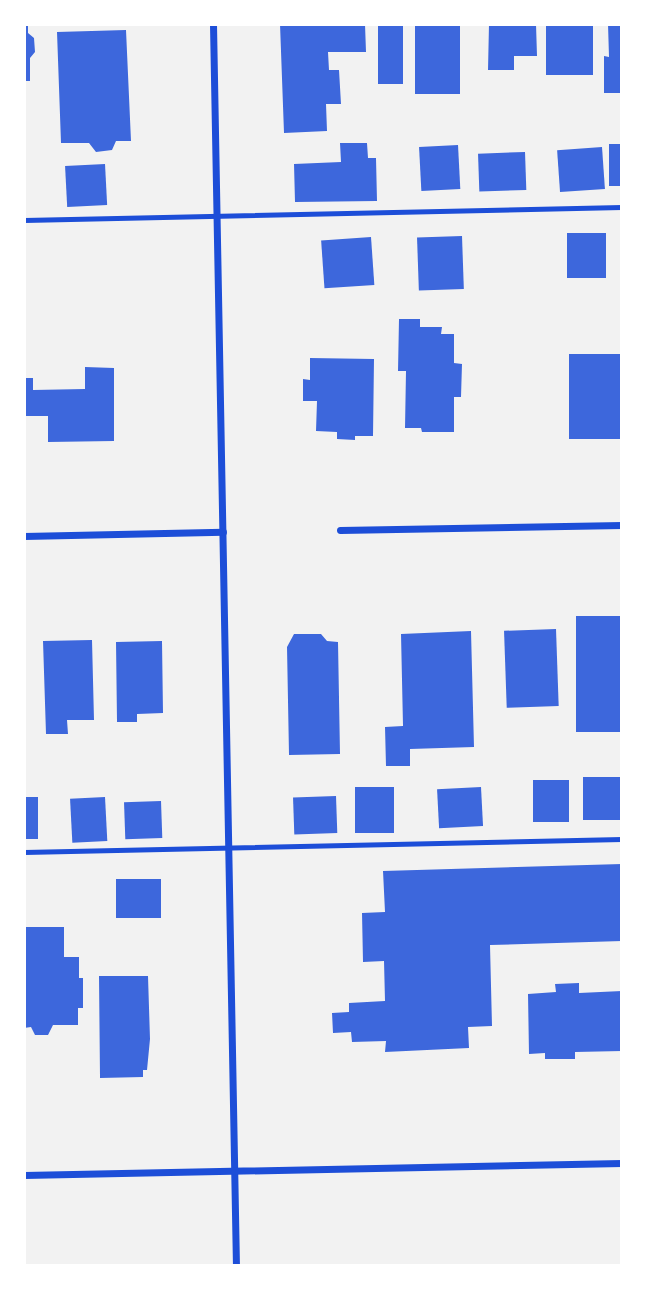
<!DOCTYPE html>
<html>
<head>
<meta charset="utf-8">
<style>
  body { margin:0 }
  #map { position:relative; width:646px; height:1290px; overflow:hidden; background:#f2f2f2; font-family:Arial,sans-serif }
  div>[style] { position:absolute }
  .building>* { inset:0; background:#3d67dc; transform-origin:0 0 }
  .service>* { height:5px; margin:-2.5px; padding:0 2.5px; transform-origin:2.5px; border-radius:2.5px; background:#1d4ed8 }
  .minor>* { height:7px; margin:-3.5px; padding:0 3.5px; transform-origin:3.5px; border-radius:3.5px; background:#1d4ed8 }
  span { translate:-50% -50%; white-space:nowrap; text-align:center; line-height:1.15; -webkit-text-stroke:5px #fff; paint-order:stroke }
  .frame { position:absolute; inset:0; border:26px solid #fff; pointer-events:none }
</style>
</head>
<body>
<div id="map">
  <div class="building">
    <i style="clip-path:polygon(24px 24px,28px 24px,28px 33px,34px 38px,35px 52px,30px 58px,30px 81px,24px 81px)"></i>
    <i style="clip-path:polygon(280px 24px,365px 24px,366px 52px,328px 52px,329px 70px,339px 70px,341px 104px,326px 104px,327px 131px,284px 133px)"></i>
    <i style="left:378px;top:24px;width:25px;height:60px"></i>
    <i style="left:415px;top:24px;width:45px;height:70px"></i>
    <i style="clip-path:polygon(489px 24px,536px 24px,537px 56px,514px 56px,514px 70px,488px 70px)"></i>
    <i style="left:546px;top:24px;width:47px;height:51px"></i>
    <i style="clip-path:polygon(608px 24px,622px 24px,622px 93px,604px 93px,604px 56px,609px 57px)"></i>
    <i style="clip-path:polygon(126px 30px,131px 141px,116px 141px,112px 150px,96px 152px,89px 143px,61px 143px,57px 32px)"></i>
    <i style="clip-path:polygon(340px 143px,367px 143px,368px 158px,376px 158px,377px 201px,295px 202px,294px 164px,341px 162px)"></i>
    <i style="left:622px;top:144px;width:42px;height:13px;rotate:90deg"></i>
    <i style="left:458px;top:145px;width:44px;height:39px;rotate:87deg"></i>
    <i style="left:602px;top:147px;width:42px;height:45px;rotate:86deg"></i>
    <i style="left:525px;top:152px;width:38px;height:47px;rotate:88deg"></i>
    <i style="left:105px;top:164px;width:41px;height:40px;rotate:87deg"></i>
    <i style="left:567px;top:233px;width:39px;height:45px"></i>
    <i style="left:462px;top:236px;width:53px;height:45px;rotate:88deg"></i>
    <i style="left:371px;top:237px;width:48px;height:50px;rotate:86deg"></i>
    <i style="clip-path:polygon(399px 319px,420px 319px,420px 327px,442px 327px,441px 334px,454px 334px,454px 363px,462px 364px,461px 397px,454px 397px,454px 432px,422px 432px,421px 428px,405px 428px,406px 371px,398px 371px)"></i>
    <i style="left:622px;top:354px;width:85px;height:53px;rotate:90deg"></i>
    <i style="clip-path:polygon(310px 358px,374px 359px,373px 436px,355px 436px,355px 440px,337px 439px,337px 432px,316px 431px,317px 401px,303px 401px,303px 379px,310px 380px)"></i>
    <i style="clip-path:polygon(85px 367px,114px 368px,114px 441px,48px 442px,48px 416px,24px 416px,24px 378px,33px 378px,33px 390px,85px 389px)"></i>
    <i style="left:621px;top:616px;width:116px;height:45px;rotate:90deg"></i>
    <i style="left:556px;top:629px;width:77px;height:52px;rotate:88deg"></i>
    <i style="clip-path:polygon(471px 631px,474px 747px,410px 749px,410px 766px,386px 766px,385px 727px,403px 726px,401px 634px)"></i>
    <i style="clip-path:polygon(294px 634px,321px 634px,327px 641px,338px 642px,340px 754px,289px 755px,287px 647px)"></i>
    <i style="clip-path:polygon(92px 640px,94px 720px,67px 720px,68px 734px,46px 734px,43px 641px)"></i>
    <i style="clip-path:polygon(162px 641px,163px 713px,137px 714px,137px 722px,117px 722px,116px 642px)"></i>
    <i style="left:621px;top:777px;width:43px;height:38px;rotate:90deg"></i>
    <i style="left:533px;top:780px;width:36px;height:42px"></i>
    <i style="left:355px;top:787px;width:39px;height:46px"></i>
    <i style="left:481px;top:787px;width:39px;height:44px;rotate:87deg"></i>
    <i style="left:336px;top:796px;width:37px;height:43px;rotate:88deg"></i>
    <i style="left:24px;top:797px;width:14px;height:42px"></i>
    <i style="left:105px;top:797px;width:44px;height:35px;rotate:87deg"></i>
    <i style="left:161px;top:801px;width:37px;height:37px;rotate:88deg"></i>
    <i style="clip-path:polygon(622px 864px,622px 941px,490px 945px,492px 1026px,468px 1027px,469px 1048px,385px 1052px,386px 1041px,352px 1042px,351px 1032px,333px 1033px,332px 1013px,349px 1012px,349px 1003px,385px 1001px,384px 961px,363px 962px,362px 913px,385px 912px,383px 871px)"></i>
    <i style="left:161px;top:879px;width:39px;height:45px;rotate:90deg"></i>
    <i style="clip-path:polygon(24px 927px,64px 927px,64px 957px,79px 957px,79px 978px,83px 978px,83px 1008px,78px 1008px,78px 1025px,53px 1025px,48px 1035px,35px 1035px,31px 1027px,24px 1028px)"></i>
    <i style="clip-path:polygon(99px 976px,148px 976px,150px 1039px,147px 1070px,143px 1070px,143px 1077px,100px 1078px)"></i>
    <i style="clip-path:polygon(579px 983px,579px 993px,622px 991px,622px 1051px,575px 1052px,575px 1059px,545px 1059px,545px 1053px,529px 1054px,528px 994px,556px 992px,555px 984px)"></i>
  </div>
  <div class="service">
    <i style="left:24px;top:220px;width:598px;rotate:-1.25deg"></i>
    <i style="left:24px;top:852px;width:598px;rotate:-1.25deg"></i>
  </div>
  <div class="minor">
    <i style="left:213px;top:24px;width:1242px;rotate:88.94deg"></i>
    <i style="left:340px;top:530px;width:282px;rotate:-1deg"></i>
    <i style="left:24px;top:536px;width:199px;rotate:-1.2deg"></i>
    <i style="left:24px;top:1175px;width:598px;rotate:-1.15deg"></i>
  </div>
  <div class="frame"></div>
</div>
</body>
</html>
